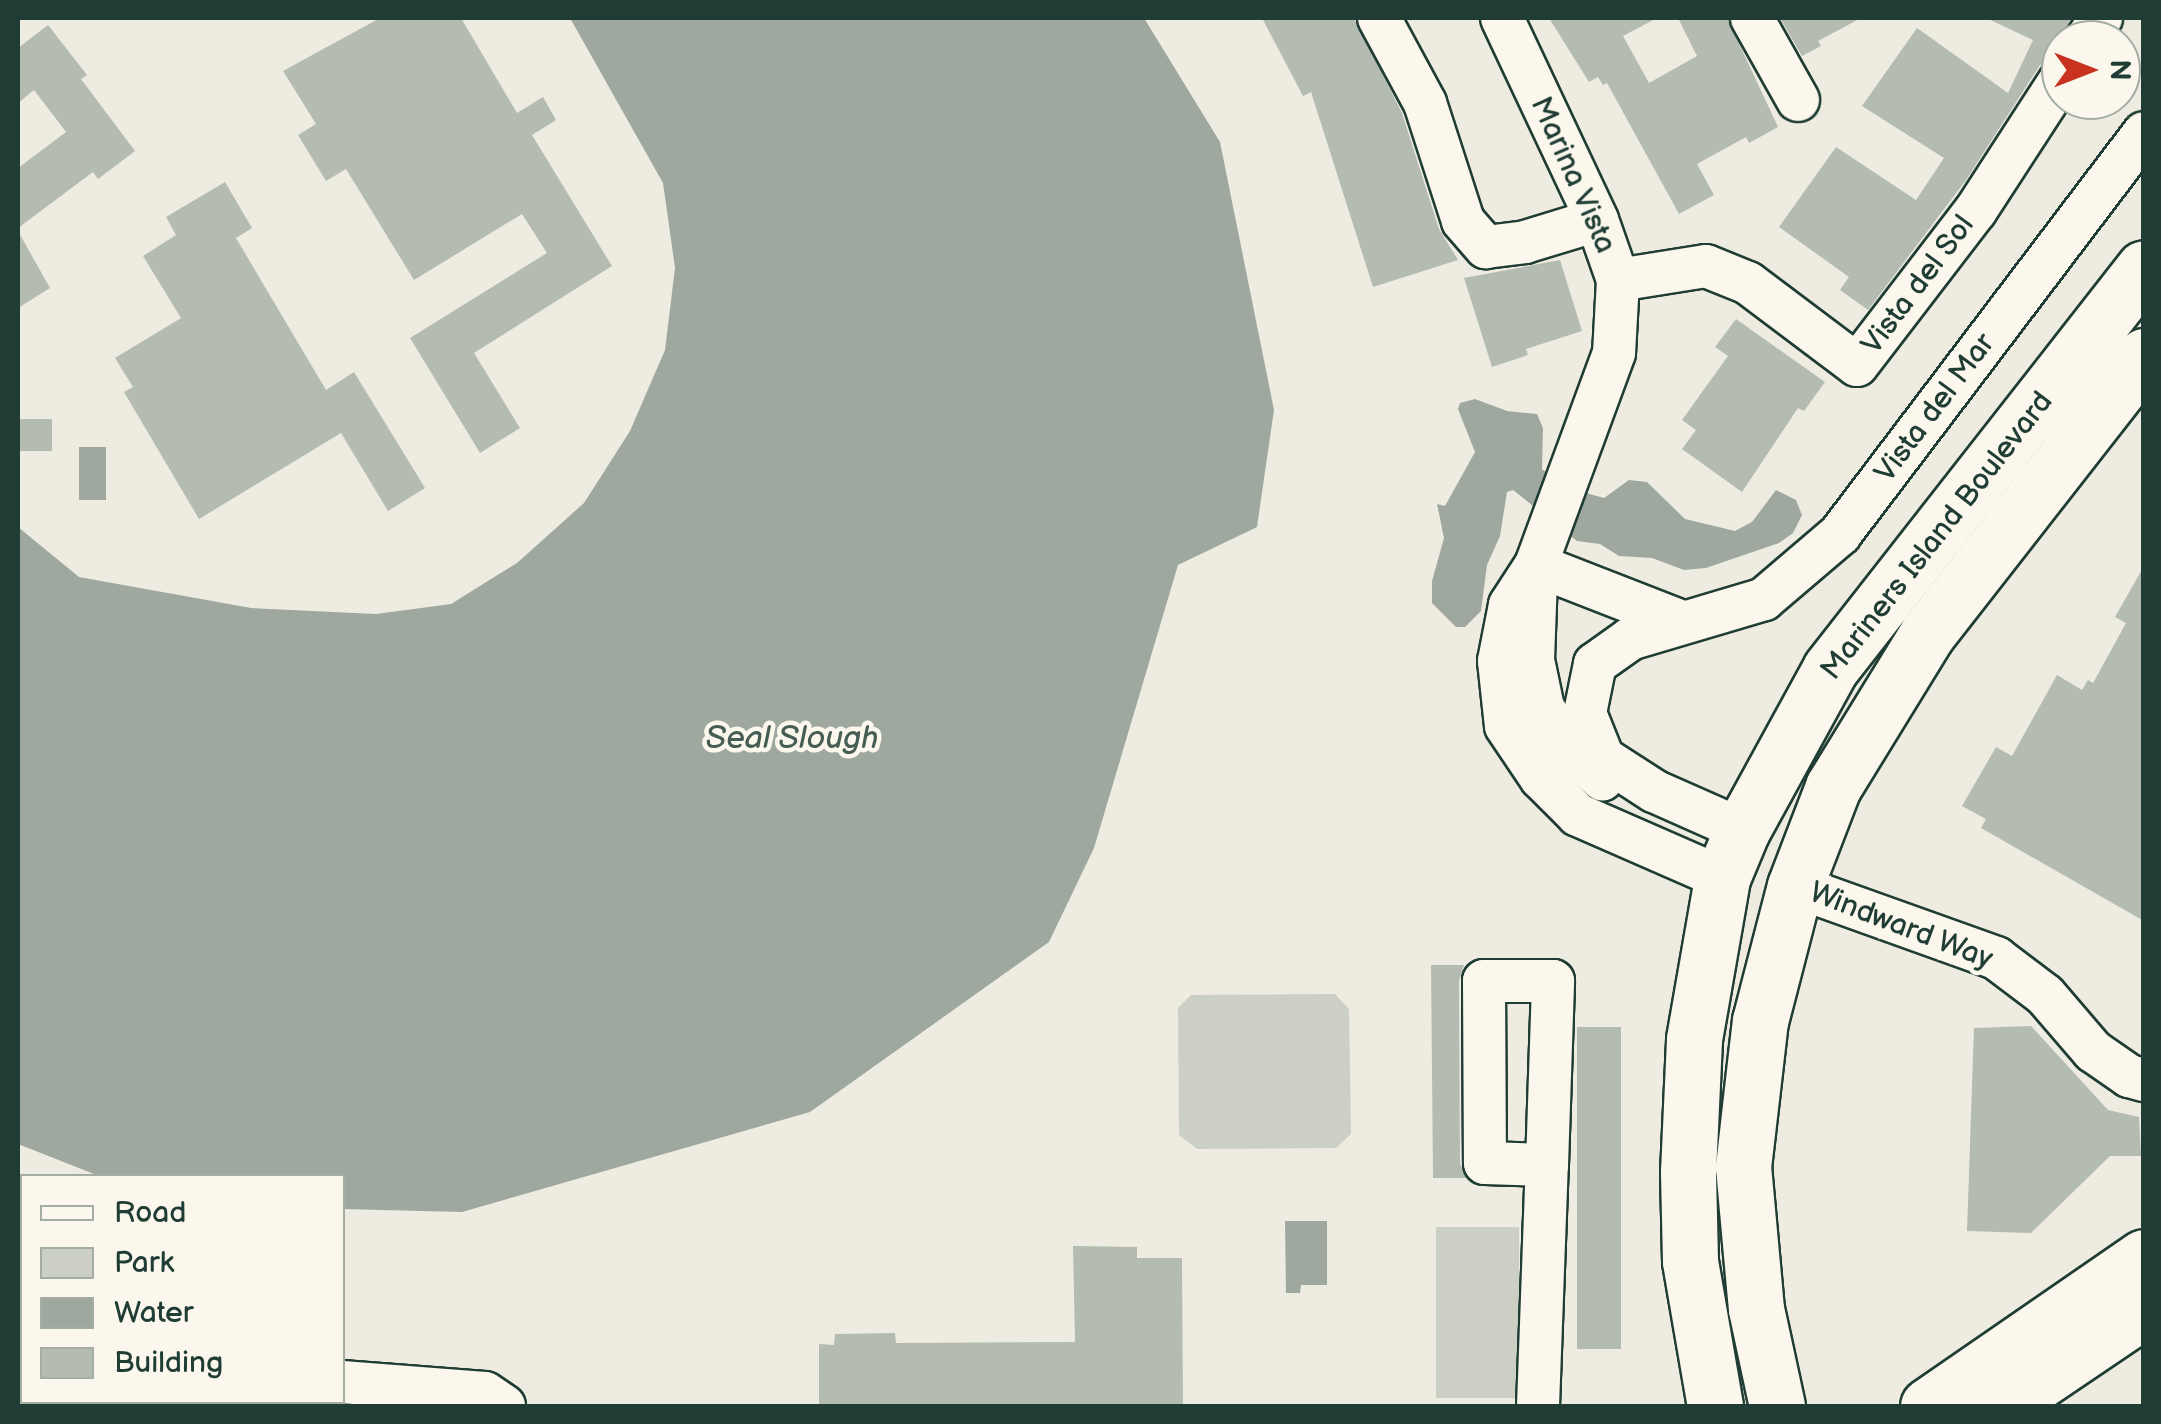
<!DOCTYPE html>
<html>
<head>
<meta charset="utf-8">
<style>
  body { margin:0 }
  #map { position:relative; width:2161px; height:1424px; overflow:hidden; background:#eeece1; font-family:"Balsamiq Sans",sans-serif }
  div>[style] { position:absolute }
  .green>* { inset:0; background:#cbcfc4; transform-origin:0 0 }
  .water>* { inset:0; background:#9fa89f; transform-origin:0 0 }
  .building>* { inset:0; background:#b4bbb0; transform-origin:0 0 }
  .roads { filter:drop-shadow(2px 0 #1f3d34) drop-shadow(-2px 0 #1f3d34) drop-shadow(0 2px #1f3d34) drop-shadow(0 -2px #1f3d34) }
  .minor>* { height:42px; margin:-21px; padding:0 21px; transform-origin:21px; border-radius:21px; background:#fbf7ec }
  .major>* { height:55px; margin:-27.5px; padding:0 27.5px; transform-origin:27.5px; border-radius:27.5px; background:#fbf7ec }
  .highway>* { height:55px; margin:-27.5px; padding:0 27.5px; transform-origin:27.5px; border-radius:27.5px; background:#fbf7ec }
  span { translate:-50% -50%; white-space:nowrap; text-align:center; line-height:1.15; -webkit-text-stroke:9px #fbf7ec; paint-order:stroke }
  .street-label { font-size:30px; color:#1f3d34 }
  .water-label { font-size:32px; color:#455d54; font-style:italic }
  .frame { position:absolute; inset:0; border:20px solid #1f3d34; pointer-events:none }
  .legend { position:absolute; left:20px; top:1174px; width:325px; height:230px; box-sizing:border-box; background:#fbf7ec; border:2px solid #a3ada2; margin:0; padding:12px 18px; list-style:none; font-size:30px; color:#1f3d34 }
  .legend li { display:flex; align-items:center; gap:20px; height:50px }
  .legend b { width:50px; border:2px solid #a3ada2 }
  .north { position:absolute; left:2041px; top:20px; width:100px; height:100px; box-sizing:border-box; background:#fbf7ec; border:2px solid #a3ada2; border-radius:50%; rotate:90deg; font-size:28px; font-weight:700; line-height:40px; text-align:center; color:#1f3d34 }
  .north::after { content:''; display:block; margin:auto; width:35px; height:45px; background:#c8321e; clip-path:polygon(50% 0,100% 100%,50% 72%,0 100%) }
</style>
</head>
<body>
<div id="map">
  <div class="green">
    <i style="clip-path:polygon(1335px 994px,1349px 1009px,1351px 1134px,1336px 1148px,1197px 1149px,1179px 1135px,1178px 1008px,1191px 995px)"></i>
    <i style="left:1436px;top:1227px;width:83px;height:171px"></i>
  </div>
  <div class="water">
    <i style="clip-path:polygon(570px 18px,1144px 18px,1220px 142px,1274px 410px,1257px 527px,1178px 565px,1094px 848px,1049px 942px,810px 1112px,462px 1212px,343px 1209px,342px 1176px,99px 1176px,18px 1144px,18px 527px,79px 577px,251px 608px,376px 614px,451px 604px,517px 563px,584px 503px,630px 431px,665px 350px,675px 268px,663px 183px)"></i>
    <i style="clip-path:polygon(1475px 399px,1507px 411px,1537px 414px,1543px 428px,1542px 469px,1564px 487px,1604px 498px,1629px 480px,1647px 482px,1685px 519px,1735px 531px,1752px 522px,1776px 490px,1796px 500px,1802px 515px,1793px 533px,1779px 543px,1706px 568px,1684px 570px,1652px 558px,1619px 556px,1600px 544px,1577px 541px,1513px 490px,1507px 492px,1500px 536px,1487px 565px,1481px 611px,1465px 627px,1456px 627px,1432px 603px,1432px 581px,1444px 538px,1437px 504px,1445px 506px,1475px 452px,1458px 409px,1460px 403px)"></i>
    <i style="left:79px;top:447px;width:27px;height:53px"></i>
    <i style="clip-path:polygon(1285px 1221px,1327px 1221px,1327px 1285px,1301px 1285px,1300px 1293px,1286px 1293px)"></i>
  </div>
  <div class="building">
    <i style="clip-path:polygon(380px 18px,461px 18px,517px 113px,543px 97px,556px 120px,532px 135px,612px 266px,474px 353px,520px 428px,480px 453px,410px 338px,547px 253px,522px 214px,414px 280px,346px 169px,326px 181px,298px 135px,316px 124px,283px 71px)"></i>
    <i style="clip-path:polygon(1262px 18px,1354px 18px,1402px 113px,1439px 229px,1458px 260px,1373px 287px,1311px 92px,1303px 96px)"></i>
    <i style="clip-path:polygon(1549px 18px,1657px 18px,1623px 36px,1649px 83px,1697px 56px,1678px 18px,1727px 18px,1778px 127px,1749px 143px,1746px 137px,1697px 164px,1714px 195px,1679px 214px,1607px 83px,1603px 85px,1598px 77px,1589px 82px)"></i>
    <i style="clip-path:polygon(1780px 18px,1861px 18px,1818px 41px,1821px 46px,1802px 56px)"></i>
    <i style="clip-path:polygon(1986px 18px,2071px 18px,2061px 37px,2061px 54px,2040px 65px,1966px 180px,1868px 310px,1840px 290px,1849px 277px,1779px 227px,1836px 147px,1916px 200px,1944px 158px,1862px 106px,1917px 28px,2008px 93px,2033px 40px)"></i>
    <i style="clip-path:polygon(48px 25px,87px 75px,81px 79px,135px 151px,98px 179px,93px 172px,18px 228px,18px 168px,66px 132px,34px 90px,18px 103px,18px 48px)"></i>
    <i style="clip-path:polygon(225px 182px,252px 228px,236px 238px,326px 390px,354px 372px,425px 488px,388px 511px,341px 433px,199px 519px,124px 392px,133px 387px,115px 358px,181px 318px,143px 256px,176px 235px,166px 217px)"></i>
    <i style="clip-path:polygon(18px 231px,50px 288px,18px 308px)"></i>
    <i style="clip-path:polygon(1560px 260px,1582px 331px,1526px 349px,1528px 355px,1492px 367px,1464px 278px)"></i>
    <i style="clip-path:polygon(1736px 319px,1825px 382px,1804px 411px,1798px 408px,1742px 492px,1682px 449px,1696px 430px,1682px 420px,1728px 356px,1715px 347px)"></i>
    <i style="left:18px;top:419px;width:34px;height:32px"></i>
    <i style="clip-path:polygon(2144px 566px,2144px 921px,1981px 828px,1986px 819px,1962px 806px,1996px 747px,2012px 756px,2057px 675px,2082px 690px,2088px 680px,2093px 683px,2126px 623px,2115px 617px)"></i>
    <i style="clip-path:polygon(1431px 965px,1464px 965px,1459px 981px,1460px 1163px,1466px 1178px,1433px 1178px)"></i>
    <i style="clip-path:polygon(2031px 1026px,2108px 1110px,2139px 1117px,2141px 1156px,2110px 1156px,2031px 1233px,1967px 1231px,1974px 1028px)"></i>
    <i style="left:1577px;top:1027px;width:44px;height:322px"></i>
    <i style="clip-path:polygon(1073px 1246px,1137px 1247px,1137px 1258px,1182px 1258px,1183px 1406px,819px 1406px,819px 1344px,834px 1345px,835px 1334px,895px 1333px,896px 1343px,1075px 1342px)"></i>
  </div>
  <div class="roads">
    <div class="minor">
      <i style="left:1379px;top:18px;width:97px;rotate:61.6deg"></i>
      <i style="left:1425px;top:103px;width:124px;rotate:72.1deg"></i>
      <i style="left:1463px;top:221px;width:35px;rotate:49deg"></i>
      <i style="left:1486px;top:247px;width:39px;rotate:-7deg"></i>
      <i style="left:1525px;top:242px;width:75px;rotate:-17deg"></i>
      <i style="left:1502px;top:18px;width:223px;rotate:64.8deg"></i>
      <i style="left:1597px;top:220px;width:64px;rotate:70.7deg"></i>
      <i style="left:1618px;top:280px;width:73px;rotate:93.1deg"></i>
      <i style="left:1614px;top:353px;width:226px;rotate:110.2deg"></i>
      <i style="left:1536px;top:565px;width:48px;rotate:123deg"></i>
      <i style="left:1510px;top:605px;width:57px;rotate:101.1deg"></i>
      <i style="left:1499px;top:661px;width:65px;rotate:83.9deg"></i>
      <i style="left:1506px;top:726px;width:63px;rotate:56.1deg"></i>
      <i style="left:1541px;top:778px;width:52px;rotate:45deg"></i>
      <i style="left:1578px;top:815px;width:157px;rotate:23.6deg"></i>
      <i style="left:1752px;top:18px;width:94px;rotate:60.7deg"></i>
      <i style="left:2086px;top:40px;width:27px;rotate:-56deg"></i>
      <i style="left:1618px;top:280px;width:89px;rotate:-9deg"></i>
      <i style="left:1706px;top:266px;width:45px;rotate:22deg"></i>
      <i style="left:1748px;top:283px;width:136px;rotate:37deg"></i>
      <i style="left:1857px;top:365px;width:195px;rotate:-52.5deg"></i>
      <i style="left:1976px;top:210px;width:156px;rotate:-57deg"></i>
      <i style="left:1536px;top:565px;width:155px;rotate:21.3deg"></i>
      <i style="left:1536px;top:578px;width:82px;rotate:92.1deg"></i>
      <i style="left:1533px;top:660px;width:49px;rotate:78.2deg"></i>
      <i style="left:1543px;top:708px;width:55px;rotate:56deg"></i>
      <i style="left:1574px;top:754px;width:38px;rotate:42deg"></i>
      <i style="left:1742px;top:830px;width:96px;rotate:-156.1deg"></i>
      <i style="left:1654px;top:791px;width:61px;rotate:-147.1deg"></i>
      <i style="left:1603px;top:758px;width:48px;rotate:-111.8deg"></i>
      <i style="left:1585px;top:713px;width:50px;rotate:-78.5deg"></i>
      <i style="left:1595px;top:664px;width:43px;rotate:-35.5deg"></i>
      <i style="left:1630px;top:639px;width:140px;rotate:-16.6deg"></i>
      <i style="left:1764px;top:599px;width:100px;rotate:-40.5deg"></i>
      <i style="left:1840px;top:534px;width:503px;rotate:-52.83deg"></i>
      <i style="left:1795px;top:886px;width:214px;rotate:19.7deg"></i>
      <i style="left:1996px;top:958px;width:61px;rotate:37.1deg"></i>
      <i style="left:2045px;top:995px;width:74px;rotate:49.4deg"></i>
      <i style="left:2093px;top:1051px;width:44px;rotate:34.8deg"></i>
      <i style="left:2129px;top:1076px;width:16px;rotate:15deg"></i>
      <i style="left:18px;top:1326px;width:5px;rotate:37deg"></i>
      <i style="left:342px;top:1382px;width:143px;rotate:4.4deg"></i>
      <i style="left:485px;top:1393px;width:23px;rotate:34deg"></i>
      <i style="left:1538px;top:1406px;width:241px;rotate:-87.9deg"></i>
      <i style="left:1547px;top:1165px;width:184px;rotate:-88.1deg"></i>
      <i style="left:1553px;top:981px;width:69px;rotate:180deg"></i>
      <i style="left:1484px;top:981px;width:182px;rotate:89.7deg"></i>
      <i style="left:1485px;top:1163px;width:62px;rotate:1.8deg"></i>
    </div>
    <div class="major">
      <i style="left:1715px;top:1406px;width:147px;rotate:-99.8deg"></i>
      <i style="left:1690px;top:1261px;width:89px;rotate:-91.3deg"></i>
      <i style="left:1688px;top:1172px;width:133px;rotate:-87.4deg"></i>
      <i style="left:1694px;top:1039px;width:163px;rotate:-80.1deg"></i>
      <i style="left:1722px;top:878px;width:52px;rotate:-67.4deg"></i>
      <i style="left:1742px;top:830px;width:183px;rotate:-61.3deg"></i>
      <i style="left:1830px;top:669px;width:509px;rotate:-51.94deg"></i>
      <i style="left:1777px;top:1406px;width:99px;rotate:-102.2deg"></i>
      <i style="left:1756px;top:1309px;width:143px;rotate:-95.2deg"></i>
      <i style="left:1743px;top:1167px;width:147px;rotate:-83.4deg"></i>
      <i style="left:1760px;top:1021px;width:139px;rotate:-75.5deg"></i>
      <i style="left:1795px;top:886px;width:106px;rotate:-69deg"></i>
      <i style="left:1833px;top:787px;width:180px;rotate:-58.4deg"></i>
      <i style="left:1927px;top:634px;width:353px;rotate:-52deg"></i>
    </div>
    <div class="highway">
      <i style="left:1928px;top:1406px;width:262px;rotate:-34.6deg"></i>
      <i style="left:2002px;top:1406px;width:171px;rotate:-34.1deg"></i>
    </div>
  </div>
  <div class="street-label">
    <span style="left:1573px;top:175px;rotate:66deg">Marina Vista</span>
    <span style="left:1918px;top:285px;rotate:-53deg">Vista del Sol</span>
    <span style="left:1935px;top:408px;rotate:-53deg">Vista del Mar</span>
    <span style="left:1937px;top:536px;rotate:-52deg">Mariners Island Boulevard</span>
    <span style="left:1901px;top:926px;rotate:21deg">Windward Way</span>
  </div>
  <div class="water-label">
    <span style="left:792px;top:739px">Seal Slough</span>
  </div>
  <div class="frame"></div>
  <ul class="legend">
  <li><b style="height:12px;background:#fbf7ec"></b>Road</li>
  <li><b style="height:28px;background:#cbcfc4"></b>Park</li>
  <li><b style="height:28px;background:#9fa89f"></b>Water</li>
  <li><b style="height:28px;background:#b4bbb0"></b>Building</li>
  </ul>
  <div class="north">N</div>
</div>
</body>
</html>
